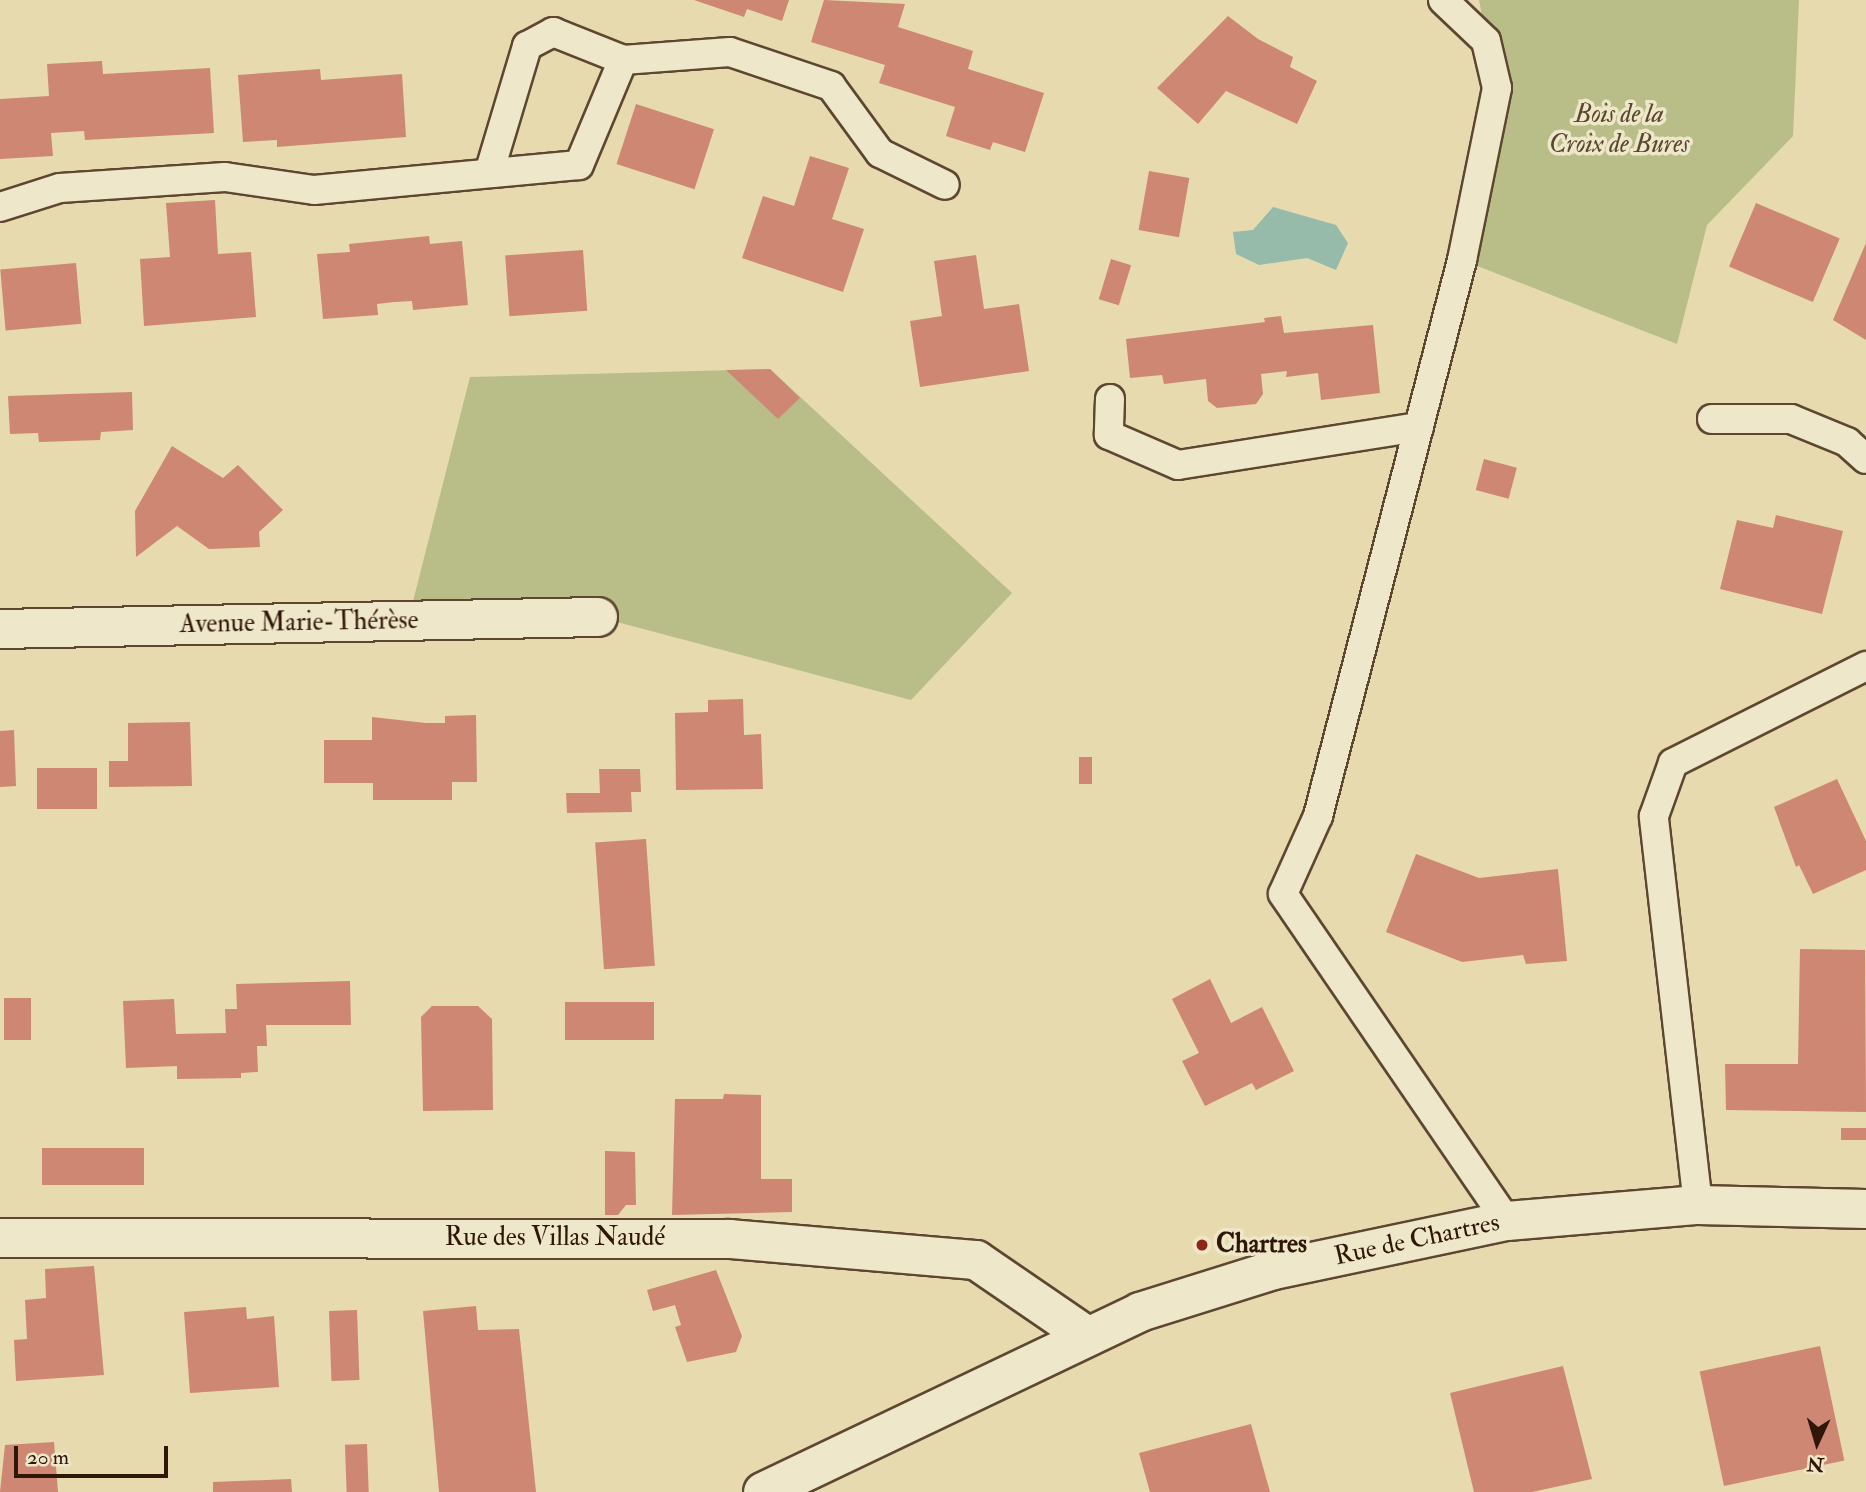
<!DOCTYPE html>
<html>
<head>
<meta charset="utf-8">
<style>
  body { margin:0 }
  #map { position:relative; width:1866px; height:1492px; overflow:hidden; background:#e6daae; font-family:"IM FELL Double Pica",serif }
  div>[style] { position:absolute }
  .green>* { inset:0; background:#b9be88 }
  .water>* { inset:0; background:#96bbaa }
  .building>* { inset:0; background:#cd8773; transform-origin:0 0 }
  .roads { filter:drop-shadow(2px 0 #5d4731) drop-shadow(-2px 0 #5d4731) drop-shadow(0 2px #5d4731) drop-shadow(0 -2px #5d4731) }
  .lane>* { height:28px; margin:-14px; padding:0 14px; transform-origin:14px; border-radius:14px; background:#efe7ca }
  .street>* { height:38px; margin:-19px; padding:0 19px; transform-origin:19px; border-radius:19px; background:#efe7ca }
  .secondary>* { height:38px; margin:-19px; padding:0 19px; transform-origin:19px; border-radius:19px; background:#efe7ca }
  .dots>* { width:19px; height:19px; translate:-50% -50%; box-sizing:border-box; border:4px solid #efe7ca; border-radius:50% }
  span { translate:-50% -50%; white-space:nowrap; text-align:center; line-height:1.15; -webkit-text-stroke:7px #efe7ca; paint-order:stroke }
  .park-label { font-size:26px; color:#58482e; font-style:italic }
  .street-label { font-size:26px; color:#2f1607 }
  .poi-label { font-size:26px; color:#2f1607; font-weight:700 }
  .left { translate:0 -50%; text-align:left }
  .north { position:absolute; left:1782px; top:1408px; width:70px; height:70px; -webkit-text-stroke:5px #efe7ca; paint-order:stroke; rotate:184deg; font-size:19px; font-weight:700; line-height:28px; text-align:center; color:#2f1607 }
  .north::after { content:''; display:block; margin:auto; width:24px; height:32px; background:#2f1607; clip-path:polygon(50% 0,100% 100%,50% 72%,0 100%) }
  .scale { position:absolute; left:14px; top:1446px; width:154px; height:32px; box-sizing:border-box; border:4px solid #2f1607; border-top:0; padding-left:9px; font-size:21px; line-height:24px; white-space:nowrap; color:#2f1607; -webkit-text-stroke:5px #efe7ca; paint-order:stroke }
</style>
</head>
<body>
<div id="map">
  <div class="green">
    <i style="clip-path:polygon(1479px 0,1799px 0,1793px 136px,1707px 225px,1677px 344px,1462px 260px,1497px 88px)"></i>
    <i style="clip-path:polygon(770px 369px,1012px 593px,911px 700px,598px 617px,408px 621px,470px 377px)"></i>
  </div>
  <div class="water">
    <i style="clip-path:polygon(1273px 207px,1336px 225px,1348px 243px,1336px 270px,1307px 258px,1259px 265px,1236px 254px,1233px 232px,1253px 230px)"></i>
  </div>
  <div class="building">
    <i style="clip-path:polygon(694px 0,789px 0,782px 21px,747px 9px,744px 17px)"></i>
    <i style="clip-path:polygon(824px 0,905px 4px,898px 27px,973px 51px,968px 69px,1044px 93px,1025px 152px,993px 142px,990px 150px,946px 136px,955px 107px,879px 83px,885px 65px,811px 42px)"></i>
    <i style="clip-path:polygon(1228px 16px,1258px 39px,1293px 57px,1290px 67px,1317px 81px,1297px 124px,1226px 91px,1198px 124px,1157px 88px)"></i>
    <i style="clip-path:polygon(102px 61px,103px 74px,210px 68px,214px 133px,85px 140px,84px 131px,51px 133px,53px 156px,0 159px,0 99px,49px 96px,47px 64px)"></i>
    <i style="clip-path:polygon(320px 69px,321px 80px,402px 74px,406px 137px,277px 147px,277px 140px,243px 142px,238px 75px)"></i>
    <i style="left:636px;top:104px;width:82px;height:63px;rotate:18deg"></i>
    <i style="clip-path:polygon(810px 156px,849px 168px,832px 219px,864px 229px,843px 292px,742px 258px,763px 196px,794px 206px)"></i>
    <i style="left:1149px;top:171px;width:41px;height:60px;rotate:10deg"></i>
    <i style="clip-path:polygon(215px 200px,218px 254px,251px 252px,256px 317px,144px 326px,140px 259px,170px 257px,166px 203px)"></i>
    <i style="left:1756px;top:203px;width:91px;height:69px;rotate:23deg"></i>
    <i style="clip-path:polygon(429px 236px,430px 244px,462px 241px,468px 305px,413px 310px,412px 301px,394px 302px,377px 304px,378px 315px,323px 319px,317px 254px,350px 252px,349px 244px)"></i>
    <i style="clip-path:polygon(1866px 243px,1866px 340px,1833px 320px)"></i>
    <i style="left:583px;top:250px;width:61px;height:78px;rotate:86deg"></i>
    <i style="clip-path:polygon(976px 255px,984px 309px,1019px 304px,1029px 371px,920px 387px,910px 321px,942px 316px,934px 261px)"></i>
    <i style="left:1111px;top:259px;width:21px;height:42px;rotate:17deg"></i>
    <i style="left:76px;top:263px;width:61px;height:76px;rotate:85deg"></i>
    <i style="clip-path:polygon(1281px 316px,1284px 333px,1373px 325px,1380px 393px,1321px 400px,1318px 373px,1286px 377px,1287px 371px,1261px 374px,1263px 394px,1256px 404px,1217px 408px,1208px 401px,1206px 379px,1164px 384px,1162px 375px,1130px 378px,1126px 339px,1265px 322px,1264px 318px)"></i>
    <i style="clip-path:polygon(770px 369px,800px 398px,778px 419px,726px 370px)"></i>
    <i style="clip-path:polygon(132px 392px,133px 430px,101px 432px,100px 440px,39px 442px,38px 433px,10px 434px,8px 396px)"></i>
    <i style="clip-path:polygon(172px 446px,223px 478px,238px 465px,283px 510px,259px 532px,260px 547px,209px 549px,177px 526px,136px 557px,135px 511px)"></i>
    <i style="left:1484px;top:459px;width:34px;height:32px;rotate:15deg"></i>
    <i style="clip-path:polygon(1776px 515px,1843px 531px,1822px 614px,1720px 589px,1737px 520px,1773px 528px)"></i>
    <i style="clip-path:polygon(743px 699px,744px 735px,761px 734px,763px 789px,676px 790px,675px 713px,708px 712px,708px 700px)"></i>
    <i style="clip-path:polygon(476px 715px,477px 782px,452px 782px,452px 800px,373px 800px,373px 783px,324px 783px,324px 740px,372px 740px,372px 717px,426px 723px,445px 723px,445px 716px)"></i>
    <i style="clip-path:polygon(190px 722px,192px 786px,109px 787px,109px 761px,128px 761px,128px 723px)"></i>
    <i style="clip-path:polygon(14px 730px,16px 786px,0 787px,0 731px)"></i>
    <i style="left:1079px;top:757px;width:13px;height:27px"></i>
    <i style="left:37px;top:768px;width:60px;height:41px"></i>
    <i style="clip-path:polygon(599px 769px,640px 769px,641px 792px,631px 792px,632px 812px,567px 813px,566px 793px,600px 793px)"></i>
    <i style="clip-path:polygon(1837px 779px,1866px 841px,1866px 870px,1813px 894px,1799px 865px,1796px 867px,1774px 807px)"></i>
    <i style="left:646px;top:839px;width:127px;height:51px;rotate:86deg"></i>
    <i style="clip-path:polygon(1416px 854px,1479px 878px,1558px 869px,1567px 961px,1526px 964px,1523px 955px,1462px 962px,1386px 932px)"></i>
    <i style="clip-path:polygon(1800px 949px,1865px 950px,1866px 1112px,1726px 1110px,1725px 1064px,1798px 1064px)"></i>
    <i style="clip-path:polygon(1210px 979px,1231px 1023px,1262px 1007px,1294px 1071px,1256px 1090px,1252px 1083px,1205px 1106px,1182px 1061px,1199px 1053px,1172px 999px)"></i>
    <i style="clip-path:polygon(350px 981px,351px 1025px,266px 1025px,267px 1046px,257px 1046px,258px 1072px,241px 1073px,241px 1078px,177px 1079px,177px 1066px,126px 1068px,123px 1001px,174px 999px,176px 1034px,226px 1033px,225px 1009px,237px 1009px,236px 984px)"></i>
    <i style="left:4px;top:998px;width:27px;height:42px"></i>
    <i style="left:654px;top:1002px;width:38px;height:89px;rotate:90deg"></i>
    <i style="clip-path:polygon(432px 1006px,478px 1006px,492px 1019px,493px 1110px,423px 1111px,421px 1017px)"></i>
    <i style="clip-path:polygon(724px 1094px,761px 1095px,761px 1179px,792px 1179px,792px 1212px,672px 1215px,675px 1099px,723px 1099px)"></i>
    <i style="left:1841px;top:1128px;width:25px;height:12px"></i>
    <i style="left:144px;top:1148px;width:37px;height:102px;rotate:90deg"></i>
    <i style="clip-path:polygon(605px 1151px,635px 1152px,636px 1205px,626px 1205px,618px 1215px,605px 1215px)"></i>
    <i style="clip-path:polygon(94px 1266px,104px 1375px,16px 1381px,14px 1340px,27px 1339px,25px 1300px,46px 1298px,45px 1269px)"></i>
    <i style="clip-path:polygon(716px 1270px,742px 1336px,736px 1352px,687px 1362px,675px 1327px,681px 1325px,675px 1305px,653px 1311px,647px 1290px)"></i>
    <i style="clip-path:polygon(476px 1306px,478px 1330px,519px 1329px,536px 1492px,439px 1492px,423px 1311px)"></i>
    <i style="clip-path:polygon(246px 1307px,247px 1319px,274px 1316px,279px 1387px,190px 1393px,184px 1312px)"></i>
    <i style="left:357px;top:1310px;width:70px;height:28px;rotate:88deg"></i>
    <i style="left:1820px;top:1346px;width:117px;height:123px;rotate:78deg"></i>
    <i style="clip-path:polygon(1563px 1366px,1592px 1479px,1532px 1492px,1474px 1492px,1450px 1393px)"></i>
    <i style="clip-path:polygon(1251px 1424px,1270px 1492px,1150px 1492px,1139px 1453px)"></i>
    <i style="clip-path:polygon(54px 1442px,58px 1492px,0 1492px,5px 1445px)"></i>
    <i style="left:367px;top:1444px;width:48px;height:22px;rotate:88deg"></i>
    <i style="clip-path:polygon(291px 1479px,292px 1492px,213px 1492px,213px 1482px)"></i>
  </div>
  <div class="roads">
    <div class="lane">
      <i style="left:1443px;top:0;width:59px;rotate:43.6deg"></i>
      <i style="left:1486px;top:41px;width:48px;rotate:76.8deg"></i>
      <i style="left:1497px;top:88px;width:176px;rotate:101.5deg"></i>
      <i style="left:1462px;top:260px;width:574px;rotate:104.52deg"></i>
      <i style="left:1318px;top:816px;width:85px;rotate:114.2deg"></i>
      <i style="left:1283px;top:894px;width:396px;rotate:55.6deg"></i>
      <i style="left:489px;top:173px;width:133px;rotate:-73.3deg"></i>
      <i style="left:527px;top:46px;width:30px;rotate:-28deg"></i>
      <i style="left:553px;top:32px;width:75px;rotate:21.8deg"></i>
      <i style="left:623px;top:60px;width:107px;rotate:-4.3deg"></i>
      <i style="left:730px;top:52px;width:107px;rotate:18.6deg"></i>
      <i style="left:831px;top:86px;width:83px;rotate:53.8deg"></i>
      <i style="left:880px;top:153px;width:72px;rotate:26.2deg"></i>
      <i style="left:0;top:207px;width:63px;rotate:-17.6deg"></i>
      <i style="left:60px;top:188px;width:165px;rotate:-3.8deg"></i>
      <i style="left:225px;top:177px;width:90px;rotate:8.3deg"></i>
      <i style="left:314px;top:190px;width:266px;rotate:-5.4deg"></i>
      <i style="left:579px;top:165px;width:114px;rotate:-67.3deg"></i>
      <i style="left:1110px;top:399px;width:36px;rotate:92deg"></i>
      <i style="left:1109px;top:435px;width:75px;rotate:23.5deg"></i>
      <i style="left:1178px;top:465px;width:244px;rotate:-9deg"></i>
      <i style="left:1712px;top:419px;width:79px"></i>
      <i style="left:1791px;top:419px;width:61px;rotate:22.3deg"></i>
      <i style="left:1847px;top:442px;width:25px;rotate:42deg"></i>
      <i style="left:1698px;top:1205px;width:391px;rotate:-96.5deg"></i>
      <i style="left:1654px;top:816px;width:56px;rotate:-70.3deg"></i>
      <i style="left:1673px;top:763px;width:216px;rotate:-26.7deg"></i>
    </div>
    <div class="street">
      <i style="left:0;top:629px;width:598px;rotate:-1.15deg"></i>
      <i style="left:0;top:1238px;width:730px;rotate:0.08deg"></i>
      <i style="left:730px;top:1239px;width:247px;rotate:4.9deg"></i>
      <i style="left:976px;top:1260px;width:135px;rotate:34.4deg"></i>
    </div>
    <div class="secondary">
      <i style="left:763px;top:1492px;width:418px;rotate:-25.5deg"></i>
      <i style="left:1140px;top:1312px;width:140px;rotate:-17.4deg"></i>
      <i style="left:1274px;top:1270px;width:238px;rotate:-11.9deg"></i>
      <i style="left:1507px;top:1221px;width:192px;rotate:-4.8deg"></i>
      <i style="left:1698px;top:1205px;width:168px;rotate:1.4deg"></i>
    </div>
  </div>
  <div class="dots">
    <i style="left:1202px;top:1245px;background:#8f2418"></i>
  </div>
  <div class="park-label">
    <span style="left:1619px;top:130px">Bois de la<br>Croix de Bures</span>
  </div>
  <div class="street-label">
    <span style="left:299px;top:623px;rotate:-1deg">Avenue Marie-Thérèse</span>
    <span style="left:555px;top:1238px">Rue des Villas Naudé</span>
    <span style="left:1417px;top:1240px;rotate:-12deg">Rue de Chartres</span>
  </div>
  <div class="poi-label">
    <span class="left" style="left:1216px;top:1245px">Chartres</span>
  </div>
  <div class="north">N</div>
  <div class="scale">20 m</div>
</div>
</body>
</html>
